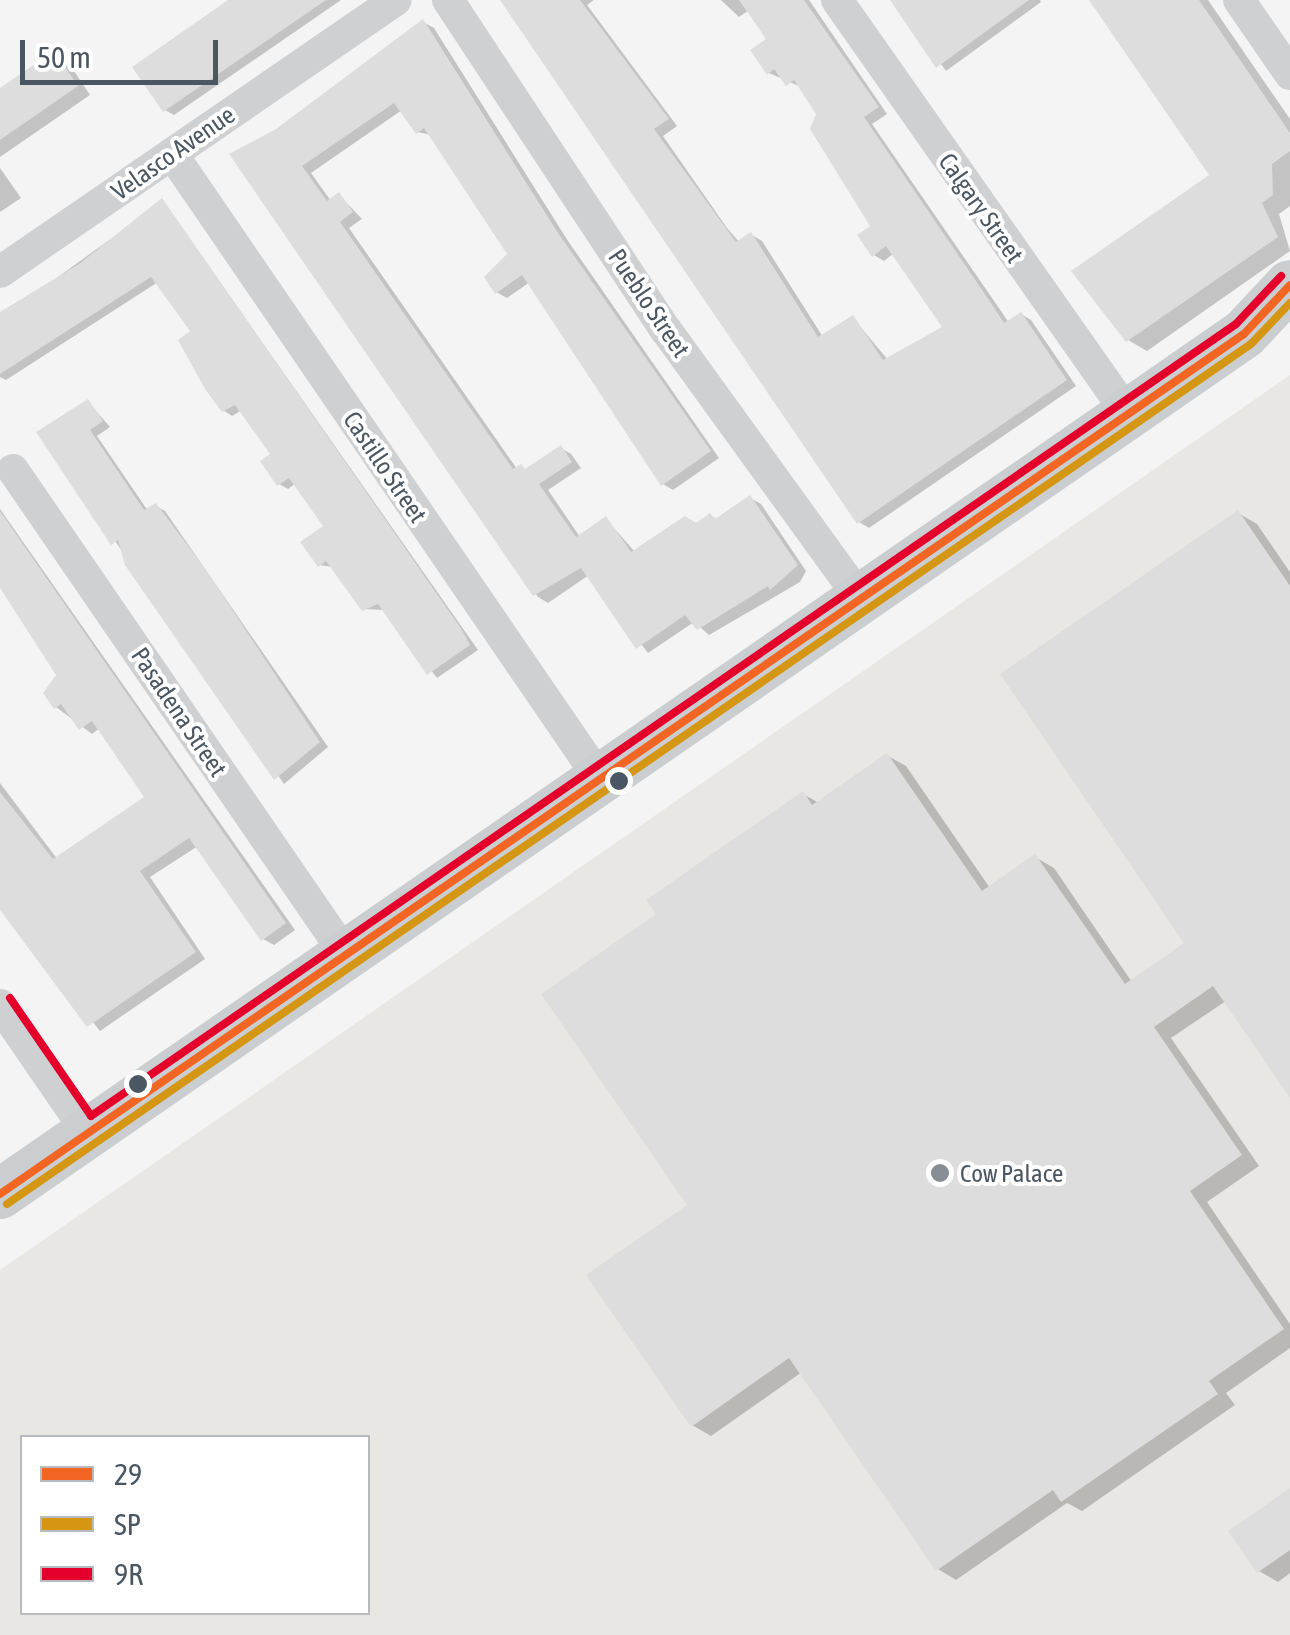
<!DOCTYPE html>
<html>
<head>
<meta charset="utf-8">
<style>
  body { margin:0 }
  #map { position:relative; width:1290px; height:1635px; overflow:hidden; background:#f4f4f4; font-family:"Asap Condensed",sans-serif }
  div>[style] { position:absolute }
  .commercial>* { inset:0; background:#e8e7e3 }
  .shadow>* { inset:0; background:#0003 }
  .building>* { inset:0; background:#ddddde }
  .street>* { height:32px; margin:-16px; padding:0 16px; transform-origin:16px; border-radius:16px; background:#ced0d2 }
  .primary>* { height:50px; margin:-25px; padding:0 25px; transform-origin:25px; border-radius:25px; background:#caced1 }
  .bus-1>* { height:8px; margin:-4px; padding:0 4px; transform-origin:4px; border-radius:4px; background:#f26522 }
  .bus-2>* { height:8px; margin:-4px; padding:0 4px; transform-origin:4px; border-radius:4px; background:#d49613 }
  .bus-3>* { height:8px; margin:-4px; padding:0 4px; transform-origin:4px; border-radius:4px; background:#e4002b }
  .dots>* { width:28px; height:28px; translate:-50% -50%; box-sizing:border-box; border:5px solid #fff; border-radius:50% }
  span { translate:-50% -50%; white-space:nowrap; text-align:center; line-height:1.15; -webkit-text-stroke:8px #fff; paint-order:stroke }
  .street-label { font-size:25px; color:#4a5661 }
  .poi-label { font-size:25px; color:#4a5661 }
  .left { translate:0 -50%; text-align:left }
  .legend { position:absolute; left:20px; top:1435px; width:350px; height:180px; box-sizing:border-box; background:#fff; border:2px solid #b7bbc0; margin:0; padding:12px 18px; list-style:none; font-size:30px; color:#4a5661 }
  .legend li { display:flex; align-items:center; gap:20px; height:50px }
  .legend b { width:50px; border:2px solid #b7bbc0 }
  .scale { position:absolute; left:20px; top:40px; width:198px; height:45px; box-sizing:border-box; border:5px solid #4a5661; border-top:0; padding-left:12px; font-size:30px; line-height:35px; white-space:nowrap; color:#4a5661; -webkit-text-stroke:8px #fff; paint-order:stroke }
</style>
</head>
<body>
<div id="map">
  <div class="commercial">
    <i style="clip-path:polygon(evenodd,1290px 375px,1290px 1635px,0 1635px,0 1270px,1290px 375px,22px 1438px,368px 1438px,368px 1612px,22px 1612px,22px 1438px)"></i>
  </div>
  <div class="shadow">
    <i style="clip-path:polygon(228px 0,341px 0,174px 115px,165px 110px)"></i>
    <i style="clip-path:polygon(503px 0,594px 0,587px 5px,677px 126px,663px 136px,727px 228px,740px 243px,752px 235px,762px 241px,823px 337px,853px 318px,888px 360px,945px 328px,894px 253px,884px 261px,874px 255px,874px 227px,819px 113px,801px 87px,769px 73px,769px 40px,749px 10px,739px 17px,721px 0,809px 0,887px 114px,872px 124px,1001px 311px,1009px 323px,1021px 314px,1031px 320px,1076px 386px,869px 528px,859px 522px)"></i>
    <i style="clip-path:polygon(895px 0,1040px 0,1041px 2px,946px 71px)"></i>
    <i style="clip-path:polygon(1092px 0,1208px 0,1290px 119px,1290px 206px,1279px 214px,1290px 251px,1147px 351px,1128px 340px,1213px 176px)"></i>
    <i style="clip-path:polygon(423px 22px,434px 28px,568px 241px,719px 458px,673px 490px,663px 484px,530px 282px,507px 298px,496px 292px,510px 254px,432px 135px,417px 132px,402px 110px,311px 173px,331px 201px,339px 195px,362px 219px,349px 228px,517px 469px,527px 471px,561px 448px,571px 454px,581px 468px,548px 490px,580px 537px,606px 519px,635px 552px,711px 516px,718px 520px,750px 498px,761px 504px,806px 571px,800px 582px,709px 635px,694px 622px,648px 653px,589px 575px,548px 603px,538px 597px,232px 154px,277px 131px)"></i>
    <i style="clip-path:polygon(54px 54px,68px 62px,90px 95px,0 157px,0 91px)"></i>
    <i style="clip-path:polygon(0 168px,21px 198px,0 212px)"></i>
    <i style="clip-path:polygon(163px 201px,478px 650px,437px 678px,384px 610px,363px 609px,333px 567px,319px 565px,326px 526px,296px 483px,288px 489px,279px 484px,273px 454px,242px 410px,232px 416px,223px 410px,193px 332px,158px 282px,6px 380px,0 377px,0 319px)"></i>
    <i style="clip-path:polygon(88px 402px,110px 427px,97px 436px,148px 511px,156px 506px,165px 511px,328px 747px,284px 784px,40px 433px)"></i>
    <i style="clip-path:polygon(0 509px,295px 930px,274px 945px,263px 939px,198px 846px,150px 877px,205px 959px,100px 1031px,0 904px,0 783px,58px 860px,147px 798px,100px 728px,92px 734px,56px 707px,59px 676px,0 587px)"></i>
    <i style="clip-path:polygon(1238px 513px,1257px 524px,1290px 572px,1290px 1094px,1226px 1001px,1171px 1038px,1259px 1166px,1207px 1202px,1290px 1324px,1290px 1348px,1226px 1393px,1235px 1405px,1082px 1511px,1067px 1503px,956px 1580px,938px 1569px,802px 1372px,711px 1436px,692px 1425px,690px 1205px,660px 914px,803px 794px,819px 803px,888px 756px,906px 766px,990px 888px,1035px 857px,1054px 868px,1132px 982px,1188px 944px)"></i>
    <i style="clip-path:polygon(1290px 1491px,1290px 1573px,1278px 1582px,1259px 1571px)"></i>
  </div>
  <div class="building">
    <i style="clip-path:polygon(228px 0,326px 0,163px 112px,132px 67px)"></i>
    <i style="clip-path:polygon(500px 0,580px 0,669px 119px,654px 129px,736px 242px,751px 232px,818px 337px,853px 315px,883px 360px,942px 327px,886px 246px,872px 257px,857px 235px,870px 226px,810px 129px,816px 114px,794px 80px,786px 86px,774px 69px,767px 75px,750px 50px,766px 39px,739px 0,804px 0,879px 107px,864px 117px,991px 303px,1004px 323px,1021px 312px,1067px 380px,857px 524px)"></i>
    <i style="clip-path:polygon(890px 0,1029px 0,936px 68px)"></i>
    <i style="clip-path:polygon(1089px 0,1199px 0,1290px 133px,1290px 151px,1272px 164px,1273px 195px,1262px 203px,1278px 237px,1126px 342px,1071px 271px,1209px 175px)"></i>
    <i style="clip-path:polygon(423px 19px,558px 233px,711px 451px,661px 486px,522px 275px,495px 294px,484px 277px,507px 254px,424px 128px,416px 134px,394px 103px,302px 166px,327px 201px,339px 192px,353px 212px,340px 222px,513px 469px,521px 464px,525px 469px,561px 445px,572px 462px,539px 484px,576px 537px,606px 516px,631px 552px,685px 516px,696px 523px,710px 513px,715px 519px,750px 495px,798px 565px,770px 590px,768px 586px,697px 630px,685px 615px,636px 649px,581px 568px,533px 596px,229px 154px,276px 129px)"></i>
    <i style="clip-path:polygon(54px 51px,78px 86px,0 140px,0 88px)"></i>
    <i style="clip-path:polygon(162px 198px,462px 630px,470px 645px,427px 675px,378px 604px,362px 611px,326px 561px,318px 567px,300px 542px,323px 526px,289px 478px,277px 486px,260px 461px,270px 454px,235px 405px,222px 412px,205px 389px,178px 340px,190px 331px,151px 277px,0 374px,0 312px,79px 264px)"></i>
    <i style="clip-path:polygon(88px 399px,103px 421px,90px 430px,144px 510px,156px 503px,206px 570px,320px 742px,274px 780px,125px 565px,118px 540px,111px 545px,36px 432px)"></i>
    <i style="clip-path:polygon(1238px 510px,1290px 586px,1290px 1098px,1213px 986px,1154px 1027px,1242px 1155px,1190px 1191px,1284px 1329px,1209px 1381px,1218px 1394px,1061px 1502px,1053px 1490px,936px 1571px,789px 1358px,691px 1427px,586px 1275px,687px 1205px,541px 994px,656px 914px,646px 900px,803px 791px,812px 805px,887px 753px,982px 891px,1035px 854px,1125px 984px,1184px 943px,1000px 674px)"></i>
    <i style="clip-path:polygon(0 511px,286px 923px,261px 941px,189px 838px,140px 871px,196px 952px,87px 1027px,0 910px,0 792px,53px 859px,144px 797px,92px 721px,79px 730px,61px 704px,54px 709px,43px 693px,56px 675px,0 588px)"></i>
    <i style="clip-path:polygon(1290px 1488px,1290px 1550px,1257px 1573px,1228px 1531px)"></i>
  </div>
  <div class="street">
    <i style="left:448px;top:0;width:396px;rotate:56.6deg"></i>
    <i style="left:666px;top:330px;width:332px;rotate:54.1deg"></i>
    <i style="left:837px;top:0;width:506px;rotate:54.9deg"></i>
    <i style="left:1239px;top:0;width:90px;rotate:55.4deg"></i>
    <i style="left:172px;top:154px;width:758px;rotate:55.6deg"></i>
    <i style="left:0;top:272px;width:480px;rotate:-34.5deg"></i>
    <i style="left:13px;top:470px;width:588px;rotate:55.53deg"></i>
    <i style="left:0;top:1005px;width:155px;rotate:55.5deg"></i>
  </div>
  <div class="primary">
    <i style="left:0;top:1194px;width:1512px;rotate:-34.66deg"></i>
    <i style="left:1244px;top:334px;width:67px;rotate:-46.8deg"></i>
  </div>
  <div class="bus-1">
    <i style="left:0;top:1194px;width:1512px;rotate:-34.66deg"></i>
    <i style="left:1244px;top:334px;width:67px;rotate:-46.8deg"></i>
  </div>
  <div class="bus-2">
    <i style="left:7px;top:1204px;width:1512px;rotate:-34.66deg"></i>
    <i style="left:1251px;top:344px;width:57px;rotate:-46.4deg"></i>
  </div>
  <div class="bus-3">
    <i style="left:10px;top:998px;width:143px;rotate:55.5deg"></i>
    <i style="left:91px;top:1116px;width:1392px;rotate:-34.67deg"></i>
    <i style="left:1236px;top:324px;width:66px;rotate:-46.8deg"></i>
  </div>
  <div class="dots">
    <i style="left:619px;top:781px;background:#4a5661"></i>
    <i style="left:138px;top:1084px;background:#4a5661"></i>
    <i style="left:940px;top:1173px;background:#868d94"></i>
  </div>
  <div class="street-label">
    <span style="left:173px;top:153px;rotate:-35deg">Velasco Avenue</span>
    <span style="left:981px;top:208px;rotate:55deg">Calgary Street</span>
    <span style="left:649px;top:303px;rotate:56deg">Pueblo Street</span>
    <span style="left:385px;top:467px;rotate:56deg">Castillo Street</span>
    <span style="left:179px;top:712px;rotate:56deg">Pasadena Street</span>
  </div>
  <div class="poi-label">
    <span class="left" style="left:960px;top:1173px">Cow Palace</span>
  </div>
  <ul class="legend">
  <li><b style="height:12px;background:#f26522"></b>29</li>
  <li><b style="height:12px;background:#d49613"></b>SP</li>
  <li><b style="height:12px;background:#e4002b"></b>9R</li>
  </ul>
  <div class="scale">50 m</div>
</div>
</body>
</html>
